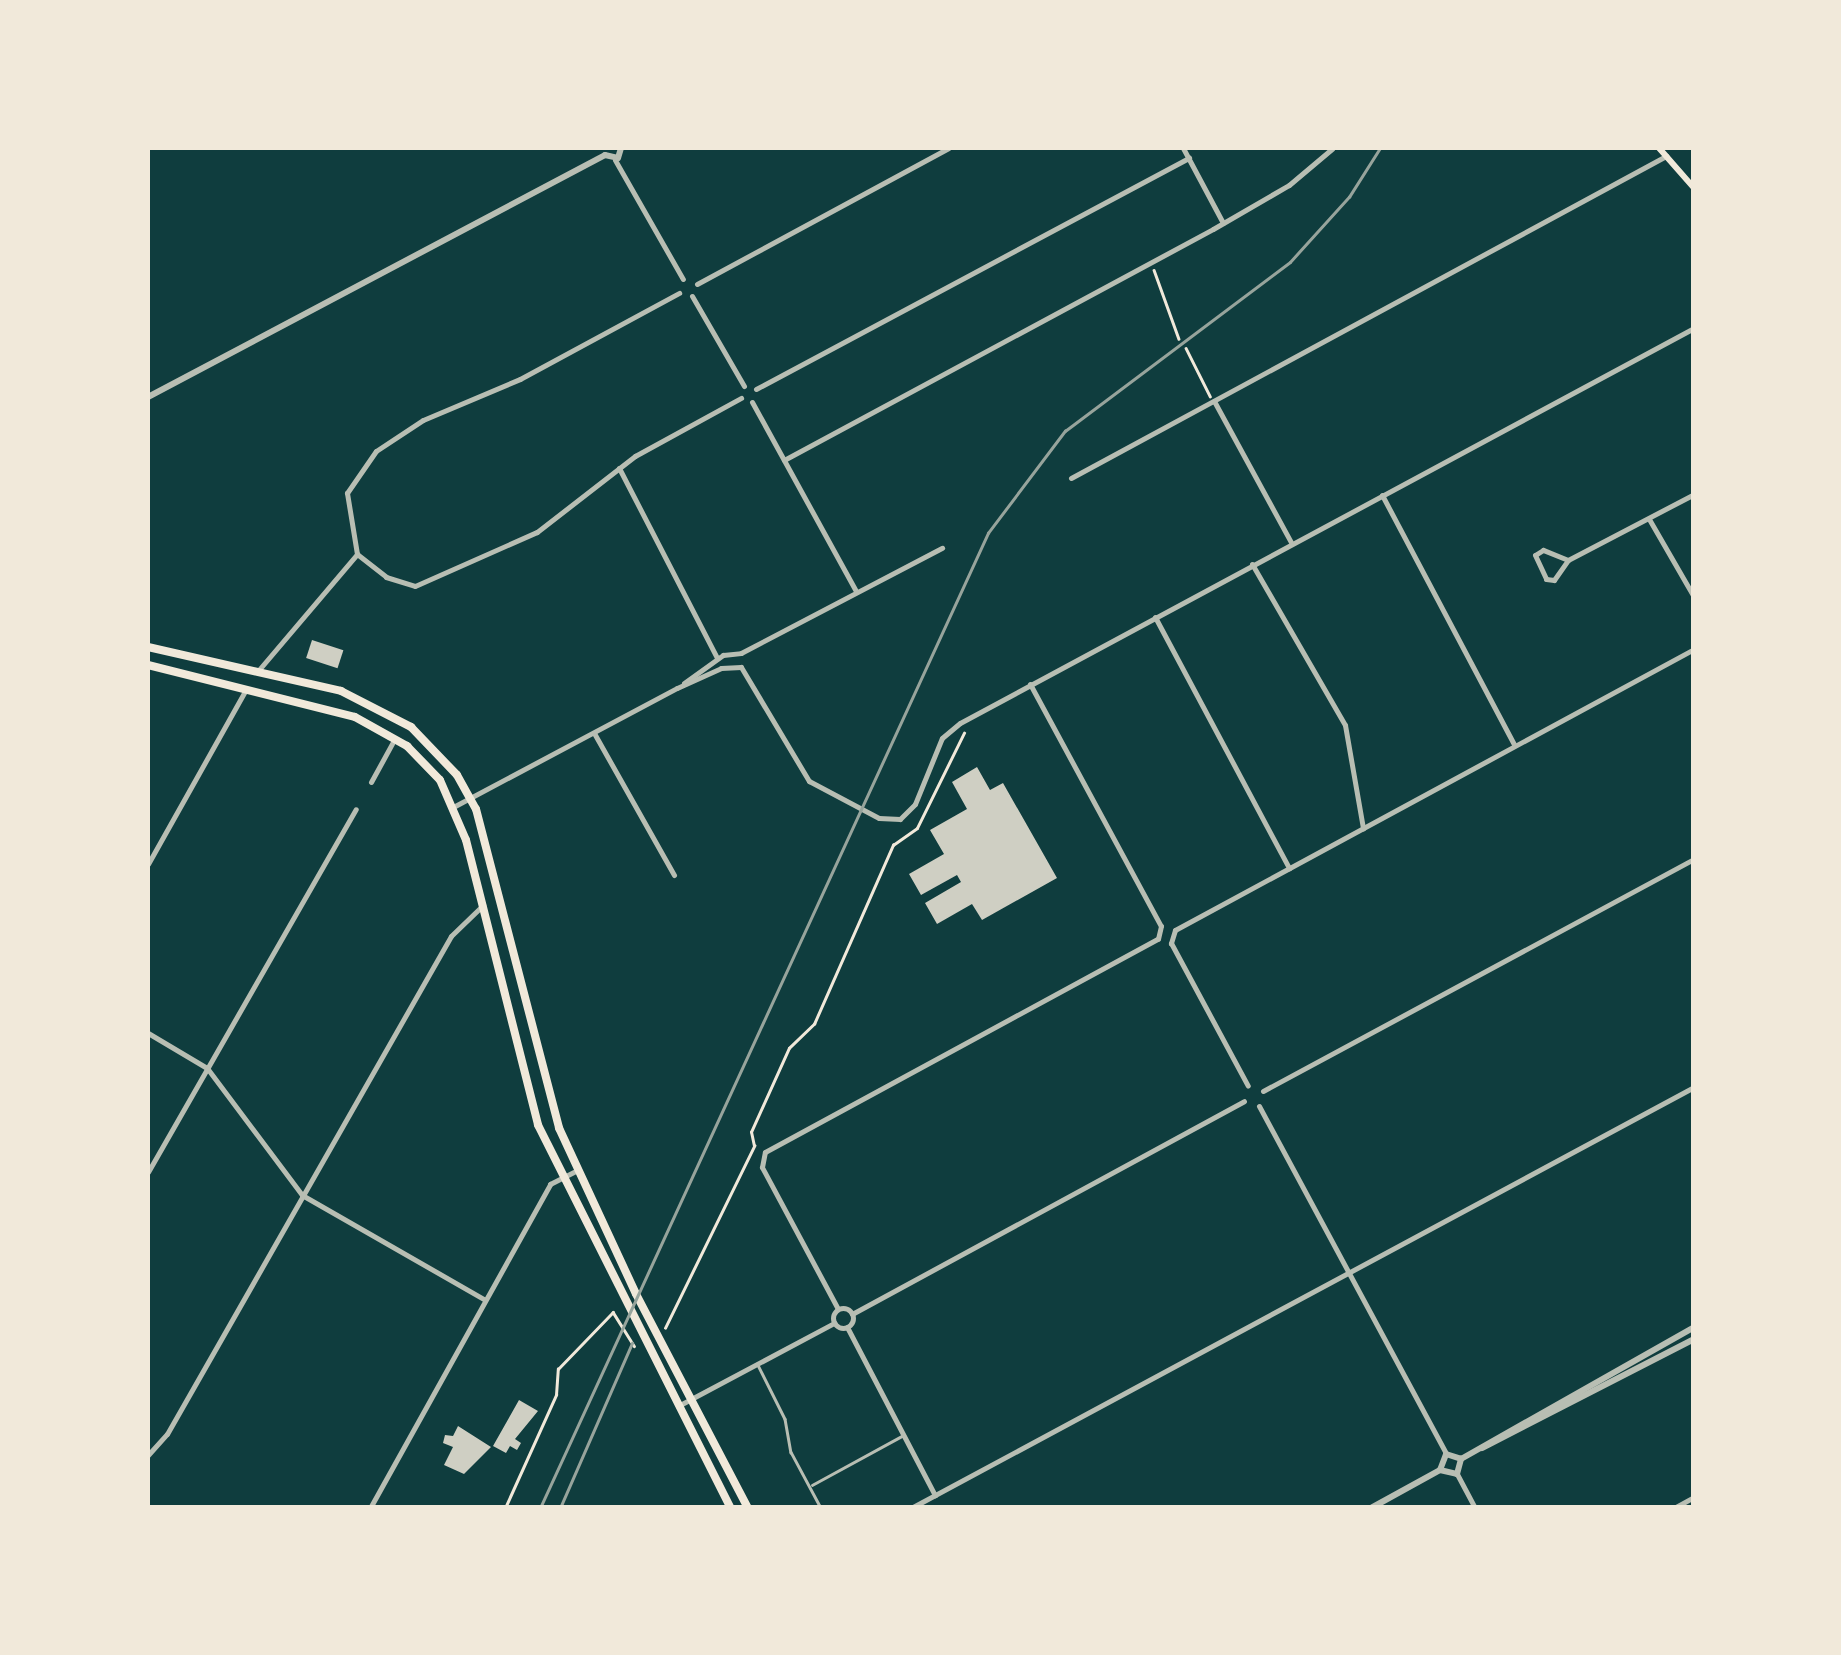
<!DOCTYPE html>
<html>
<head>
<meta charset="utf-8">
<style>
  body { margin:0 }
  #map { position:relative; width:1841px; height:1655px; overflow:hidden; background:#0f3d3e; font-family:"Titillium Web",sans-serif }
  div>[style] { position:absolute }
  .building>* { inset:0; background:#cfcfc3; transform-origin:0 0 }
  .path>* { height:2.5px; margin:-1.25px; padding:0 1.25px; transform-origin:1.25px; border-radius:1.25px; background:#f1e9da }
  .service>* { height:2.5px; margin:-1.25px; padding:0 1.25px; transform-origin:1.25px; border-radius:1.25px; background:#b8beb3 }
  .minor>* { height:5px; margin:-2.5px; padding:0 2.5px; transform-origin:2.5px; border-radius:2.5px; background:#b8beb3 }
  .minor>.ring { margin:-2.5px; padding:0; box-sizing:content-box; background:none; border:5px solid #b8beb3; border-radius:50% }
  .tertiary>* { height:6px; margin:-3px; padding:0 3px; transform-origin:3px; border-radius:3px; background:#b8beb3 }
  .secondary>* { height:6px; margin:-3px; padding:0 3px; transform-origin:3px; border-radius:3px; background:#f1e9da }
  .trunk>* { height:8px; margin:-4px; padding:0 4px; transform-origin:4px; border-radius:4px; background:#f1e9da }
  .rail>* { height:2.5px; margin:-1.25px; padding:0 1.25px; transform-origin:1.25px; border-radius:1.25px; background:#97a49c }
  span { translate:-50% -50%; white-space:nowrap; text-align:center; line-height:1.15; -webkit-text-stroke:8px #f1e9da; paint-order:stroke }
  .frame { position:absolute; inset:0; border:150px solid #f1e9da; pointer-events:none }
</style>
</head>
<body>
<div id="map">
  <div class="building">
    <i style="left:312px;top:640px;width:33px;height:19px;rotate:18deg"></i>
    <i style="clip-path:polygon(977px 767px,990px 790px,1003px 783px,1057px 878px,982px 920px,972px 904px,937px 924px,925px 903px,961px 882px,957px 875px,921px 895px,909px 874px,944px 854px,930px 830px,967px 809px,952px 782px)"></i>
    <i style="clip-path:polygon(519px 1400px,538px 1411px,515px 1439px,521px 1443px,517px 1450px,510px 1446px,506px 1453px,493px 1446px)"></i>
    <i style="clip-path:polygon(458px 1426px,491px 1447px,464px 1474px,444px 1465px,453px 1447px,443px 1443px,445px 1435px,453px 1436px)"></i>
  </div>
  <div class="path">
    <i style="left:1154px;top:270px;width:73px;rotate:70.1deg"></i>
    <i style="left:1186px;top:348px;width:54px;rotate:63.4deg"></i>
    <i style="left:665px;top:1328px;width:203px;rotate:-63.9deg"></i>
    <i style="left:754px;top:1146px;width:14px;rotate:-102deg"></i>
    <i style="left:751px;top:1132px;width:92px;rotate:-65.7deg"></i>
    <i style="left:789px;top:1048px;width:35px;rotate:-44deg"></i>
    <i style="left:814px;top:1024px;width:196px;rotate:-66.2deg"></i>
    <i style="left:893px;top:845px;width:29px;rotate:-35deg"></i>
    <i style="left:917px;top:828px;width:106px;rotate:-63.7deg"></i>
    <i style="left:505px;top:1508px;width:124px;rotate:-65.7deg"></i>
    <i style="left:556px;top:1395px;width:26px;rotate:-86deg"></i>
    <i style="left:558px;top:1369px;width:79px;rotate:-46deg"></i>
    <i style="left:613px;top:1312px;width:40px;rotate:58deg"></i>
  </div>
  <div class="service">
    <i style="left:758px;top:1365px;width:60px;rotate:63.4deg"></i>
    <i style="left:785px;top:1419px;width:34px;rotate:80deg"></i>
    <i style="left:791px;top:1452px;width:64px;rotate:61.8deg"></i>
    <i style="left:812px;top:1485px;width:102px;rotate:-28.6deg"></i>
  </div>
  <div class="minor">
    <i style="left:1183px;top:148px;width:85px;rotate:61.9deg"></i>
    <i style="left:615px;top:160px;width:137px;rotate:60.3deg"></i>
    <i style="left:697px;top:284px;width:286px;rotate:-28.4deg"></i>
    <i style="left:692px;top:296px;width:104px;rotate:60deg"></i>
    <i style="left:756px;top:389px;width:491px;rotate:-28.1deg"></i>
    <i style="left:1214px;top:401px;width:161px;rotate:61.4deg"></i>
    <i style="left:752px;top:402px;width:216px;rotate:61.2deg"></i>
    <i style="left:784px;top:460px;width:487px;rotate:-28.3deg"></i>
    <i style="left:1213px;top:229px;width:88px;rotate:-30.1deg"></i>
    <i style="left:1289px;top:185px;width:57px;rotate:-40.1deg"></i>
    <i style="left:619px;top:468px;width:214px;rotate:62.7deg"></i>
    <i style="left:1071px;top:478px;width:677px;rotate:-28.42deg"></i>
    <i style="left:1382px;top:495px;width:282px;rotate:62.1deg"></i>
    <i style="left:1649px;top:519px;width:90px;rotate:60deg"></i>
    <i style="left:357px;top:554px;width:62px;rotate:-99.3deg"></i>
    <i style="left:347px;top:493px;width:51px;rotate:-55.4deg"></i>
    <i style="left:376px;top:451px;width:56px;rotate:-33.4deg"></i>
    <i style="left:423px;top:420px;width:105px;rotate:-22.9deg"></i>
    <i style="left:520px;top:379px;width:181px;rotate:-28.4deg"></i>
    <i style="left:357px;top:554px;width:37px;rotate:38deg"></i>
    <i style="left:386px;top:577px;width:30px;rotate:17deg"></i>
    <i style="left:415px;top:586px;width:133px;rotate:-23.9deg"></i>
    <i style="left:537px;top:532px;width:124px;rotate:-37.8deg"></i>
    <i style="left:635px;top:456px;width:121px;rotate:-28.7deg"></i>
    <i style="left:1568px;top:560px;width:27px;rotate:-158deg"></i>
    <i style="left:1543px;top:550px;width:9px;rotate:148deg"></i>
    <i style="left:1535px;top:555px;width:26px;rotate:65deg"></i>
    <i style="left:1546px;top:579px;width:8px;rotate:7deg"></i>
    <i style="left:1554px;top:580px;width:24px;rotate:-55deg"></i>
    <i style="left:1568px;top:560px;width:142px;rotate:-27.6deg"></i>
    <i style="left:1252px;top:564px;width:186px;rotate:60deg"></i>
    <i style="left:1345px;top:725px;width:105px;rotate:80.1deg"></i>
    <i style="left:1155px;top:617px;width:285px;rotate:61.9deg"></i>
    <i style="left:741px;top:653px;width:227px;rotate:-27.6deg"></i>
    <i style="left:741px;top:667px;width:133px;rotate:59.2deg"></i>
    <i style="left:809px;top:781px;width:79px;rotate:27.9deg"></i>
    <i style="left:879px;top:818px;width:21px;rotate:3deg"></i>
    <i style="left:900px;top:819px;width:21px;rotate:-45deg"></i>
    <i style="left:915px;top:804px;width:71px;rotate:-67.8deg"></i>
    <i style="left:942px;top:738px;width:23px;rotate:-40deg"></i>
    <i style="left:960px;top:723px;width:834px;rotate:-28.29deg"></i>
    <i style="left:257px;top:672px;width:155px;rotate:-49.7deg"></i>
    <i style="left:684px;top:683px;width:48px;rotate:-35.7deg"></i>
    <i style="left:723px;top:655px;width:18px;rotate:-6deg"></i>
    <i style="left:1030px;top:684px;width:275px;rotate:61.6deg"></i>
    <i style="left:1161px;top:926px;width:13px;rotate:103deg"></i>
    <i style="left:594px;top:733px;width:163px;rotate:60.6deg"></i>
    <i style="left:371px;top:782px;width:48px;rotate:-61.3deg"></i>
    <i style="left:455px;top:806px;width:251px;rotate:-28deg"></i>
    <i style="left:677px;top:688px;width:48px;rotate:-24.4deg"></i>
    <i style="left:721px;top:668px;width:20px;rotate:-3deg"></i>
    <i style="left:148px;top:864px;width:198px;rotate:-60.7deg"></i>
    <i style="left:1175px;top:930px;width:590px;rotate:-28.43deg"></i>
    <i style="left:1175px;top:930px;width:14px;rotate:107deg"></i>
    <i style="left:1171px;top:943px;width:162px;rotate:61.7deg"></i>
    <i style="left:148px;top:1033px;width:69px;rotate:30.7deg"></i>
    <i style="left:207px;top:1068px;width:159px;rotate:53.2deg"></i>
    <i style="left:302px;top:1195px;width:211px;rotate:29.8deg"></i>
    <i style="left:1263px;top:1091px;width:489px;rotate:-28.3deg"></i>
    <i style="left:1259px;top:1106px;width:395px;rotate:61.7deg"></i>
    <i style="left:148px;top:1172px;width:418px;rotate:-60.2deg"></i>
    <i class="ring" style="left:833px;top:1308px;width:15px;height:15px"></i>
    <i style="left:838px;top:1309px;width:161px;rotate:-118.2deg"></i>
    <i style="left:762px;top:1167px;width:15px;rotate:-79deg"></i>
    <i style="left:765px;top:1152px;width:447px;rotate:-28.5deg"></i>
    <i style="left:852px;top:1314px;width:446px;rotate:-28.5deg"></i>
    <i style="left:847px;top:1327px;width:190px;rotate:62.4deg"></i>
    <i style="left:678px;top:1406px;width:177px;rotate:-28deg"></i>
    <i style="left:148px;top:1455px;width:28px;rotate:-48deg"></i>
    <i style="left:167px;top:1434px;width:573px;rotate:-60.3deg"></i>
    <i style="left:451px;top:936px;width:45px;rotate:-44.1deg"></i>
    <i style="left:1457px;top:1474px;width:38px;rotate:62deg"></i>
    <i style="left:370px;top:1508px;width:371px;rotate:-60.9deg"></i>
    <i style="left:550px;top:1184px;width:31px;rotate:-27deg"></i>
    <i style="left:911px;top:1508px;width:889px;rotate:-28.27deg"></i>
    <i style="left:1674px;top:1508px;width:23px;rotate:-29deg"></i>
  </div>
  <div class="tertiary">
    <i style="left:605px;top:155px;width:13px;rotate:13deg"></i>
    <i style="left:618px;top:158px;width:10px;rotate:-73deg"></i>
    <i style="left:148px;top:397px;width:517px;rotate:-27.9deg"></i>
    <i style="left:1482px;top:1448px;width:238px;rotate:-27.2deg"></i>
    <i style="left:1461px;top:1459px;width:268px;rotate:-29.5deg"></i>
    <i style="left:1440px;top:1470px;width:17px;rotate:13deg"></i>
    <i style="left:1457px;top:1474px;width:16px;rotate:-75deg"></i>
    <i style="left:1440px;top:1470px;width:17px;rotate:-69deg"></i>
    <i style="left:1446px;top:1454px;width:16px;rotate:18deg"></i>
    <i style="left:1371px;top:1508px;width:79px;rotate:-28.8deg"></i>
  </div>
  <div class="secondary">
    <i style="left:1659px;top:148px;width:53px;rotate:48.8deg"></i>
  </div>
  <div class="trunk">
    <i style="left:148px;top:647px;width:198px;rotate:12.8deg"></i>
    <i style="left:341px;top:691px;width:79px;rotate:27.2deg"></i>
    <i style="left:411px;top:727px;width:66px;rotate:46.2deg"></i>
    <i style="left:457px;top:775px;width:39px;rotate:61deg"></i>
    <i style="left:476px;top:809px;width:330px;rotate:75.4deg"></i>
    <i style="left:559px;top:1128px;width:183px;rotate:65.1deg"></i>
    <i style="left:636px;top:1294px;width:242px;rotate:62.4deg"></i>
    <i style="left:148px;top:665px;width:213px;rotate:14.1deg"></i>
    <i style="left:355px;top:717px;width:60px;rotate:29.1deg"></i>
    <i style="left:407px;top:746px;width:47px;rotate:45.9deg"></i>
    <i style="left:440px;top:780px;width:65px;rotate:66.6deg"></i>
    <i style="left:466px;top:840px;width:294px;rotate:75.8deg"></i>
    <i style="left:538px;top:1125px;width:429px;rotate:63.3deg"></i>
  </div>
  <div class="rail">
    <i style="left:540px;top:1508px;width:1073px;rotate:-65.32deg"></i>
    <i style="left:988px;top:533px;width:128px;rotate:-53deg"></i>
    <i style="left:1065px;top:431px;width:281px;rotate:-36.9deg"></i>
    <i style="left:1290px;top:262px;width:88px;rotate:-47.8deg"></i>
    <i style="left:1349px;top:197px;width:58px;rotate:-57.7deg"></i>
    <i style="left:560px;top:1508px;width:180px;rotate:-66.4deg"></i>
  </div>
  <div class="frame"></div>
</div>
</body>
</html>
